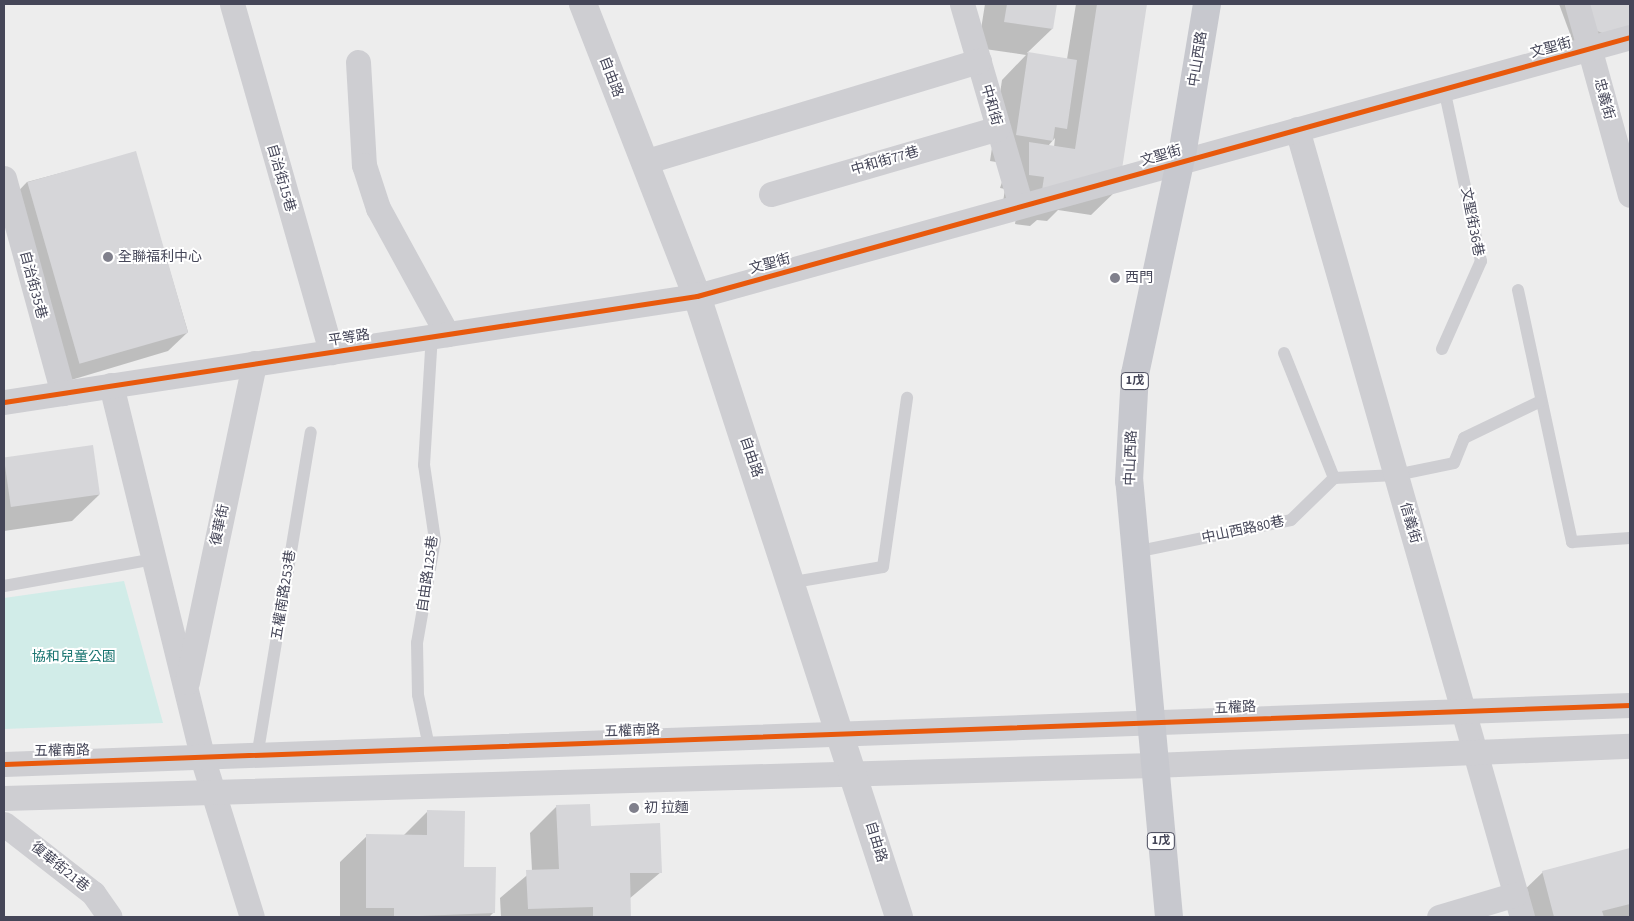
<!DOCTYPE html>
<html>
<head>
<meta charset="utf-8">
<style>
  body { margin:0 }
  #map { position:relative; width:1634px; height:921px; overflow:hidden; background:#ededed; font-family:"Source Sans 3","Noto Sans TC",sans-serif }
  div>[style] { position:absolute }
  .green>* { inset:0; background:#d1ece8 }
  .shadow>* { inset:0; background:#0003 }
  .building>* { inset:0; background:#d6d6d9; transform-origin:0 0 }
  .service>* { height:12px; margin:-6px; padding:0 6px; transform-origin:6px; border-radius:6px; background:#ceced2 }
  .minor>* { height:25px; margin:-12.5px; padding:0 12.5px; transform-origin:12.5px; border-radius:12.5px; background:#ceced2 }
  .tertiary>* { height:28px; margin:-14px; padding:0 14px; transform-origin:14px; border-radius:14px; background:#ceced2 }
  .primary>* { height:28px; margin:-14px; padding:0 14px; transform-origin:14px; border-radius:14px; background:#c7c8ce }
  .cycleway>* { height:5px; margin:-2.5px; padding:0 2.5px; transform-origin:2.5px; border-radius:2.5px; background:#e8590c }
  .dots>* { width:14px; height:14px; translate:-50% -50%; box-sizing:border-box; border:2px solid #fff; border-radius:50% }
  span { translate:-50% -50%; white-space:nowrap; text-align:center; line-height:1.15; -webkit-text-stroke:4px #fff; paint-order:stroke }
  .shield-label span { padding:1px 4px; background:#fff; border:1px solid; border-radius:4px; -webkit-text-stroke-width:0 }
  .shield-label { font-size:12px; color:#454658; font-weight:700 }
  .street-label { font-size:14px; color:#454658 }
  .poi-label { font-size:14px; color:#454658 }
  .left { translate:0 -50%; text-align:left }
  .park-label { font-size:14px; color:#1a7571 }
  .frame { position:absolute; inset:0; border:5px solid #454658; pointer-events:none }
</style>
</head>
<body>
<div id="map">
  <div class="green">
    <i style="clip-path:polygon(124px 581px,163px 723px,4px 729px,4px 598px)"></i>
  </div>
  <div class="shadow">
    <i style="clip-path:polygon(evenodd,985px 4px,1055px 4px,1052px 29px,1027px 53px,1067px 59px,1076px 4px,1146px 4px,1118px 189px,1091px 215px,1058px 210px,1047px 221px,1037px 220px,1030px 226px,1015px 224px,1018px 204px,1003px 202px,1005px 189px,1000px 188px,1008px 164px,990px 161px,1002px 80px,1026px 55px,978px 48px,985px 4px,1055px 138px,1054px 147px,1048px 146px,1055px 138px)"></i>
    <i style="clip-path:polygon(1559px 4px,1630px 4px,1630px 33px,1576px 50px)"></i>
    <i style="clip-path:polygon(135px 153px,188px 332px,168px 351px,61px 383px,8px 202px,27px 182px)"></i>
    <i style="clip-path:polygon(92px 447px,99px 495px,72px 521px,4px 531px,4px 459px)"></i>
    <i style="clip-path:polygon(557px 806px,661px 872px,629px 899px,630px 917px,501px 917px,500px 898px,532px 871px,530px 833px)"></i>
    <i style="clip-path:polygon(427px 812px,494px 912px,489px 917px,340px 917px,340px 862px,367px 836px,403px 836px)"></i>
    <i style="clip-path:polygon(1630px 849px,1630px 917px,1521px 917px,1516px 898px,1543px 872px)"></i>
  </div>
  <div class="building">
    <i style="clip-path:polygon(1007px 4px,1057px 4px,1053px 29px,1004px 22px)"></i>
    <i style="clip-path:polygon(1097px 4px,1147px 4px,1119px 189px,1041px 197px,1044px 177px,1029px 175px,1029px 142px,1075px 149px)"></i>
    <i style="clip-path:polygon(1585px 4px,1630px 4px,1630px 34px,1617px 39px,1595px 30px)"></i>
    <i style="clip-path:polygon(1028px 52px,1077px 60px,1067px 129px,1055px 127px,1053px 141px,1016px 135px)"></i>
    <i style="left:136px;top:151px;width:189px;height:113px;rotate:74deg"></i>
    <i style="left:93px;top:445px;width:50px;height:90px;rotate:82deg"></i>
    <i style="clip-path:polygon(590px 804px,591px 826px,660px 823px,662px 873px,630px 873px,631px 917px,593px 917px,593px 907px,528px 909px,526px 870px,559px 869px,556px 805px)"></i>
    <i style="clip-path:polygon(427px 810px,465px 811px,464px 867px,496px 867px,495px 913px,394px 917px,394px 908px,366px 908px,366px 834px,427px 835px)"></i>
    <i style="clip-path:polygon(1630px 848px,1630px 904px,1602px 911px,1604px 917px,1554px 917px,1542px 871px)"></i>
  </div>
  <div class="service">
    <i style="left:1518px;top:290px;width:258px;rotate:77.9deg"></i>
    <i style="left:1572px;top:542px;width:58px;rotate:-3.9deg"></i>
    <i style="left:1442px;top:349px;width:96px;rotate:-66.1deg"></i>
    <i style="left:1481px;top:261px;width:176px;rotate:-102.1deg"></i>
    <i style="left:1284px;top:353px;width:135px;rotate:68.2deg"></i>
    <i style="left:1334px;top:478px;width:62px;rotate:-2.8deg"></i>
    <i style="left:1396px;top:475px;width:59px;rotate:-11.7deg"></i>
    <i style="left:1454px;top:463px;width:27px;rotate:-68deg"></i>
    <i style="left:1464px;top:438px;width:85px;rotate:-25.7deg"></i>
    <i style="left:1135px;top:552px;width:159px;rotate:-11.6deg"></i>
    <i style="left:1291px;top:520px;width:60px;rotate:-44.3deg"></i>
    <i style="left:794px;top:582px;width:90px;rotate:-9.6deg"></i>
    <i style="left:883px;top:567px;width:171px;rotate:-81.9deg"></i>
    <i style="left:4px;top:586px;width:152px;rotate:-10.2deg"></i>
    <i style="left:430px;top:751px;width:57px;rotate:-102.1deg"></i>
    <i style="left:418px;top:695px;width:52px;rotate:-91.1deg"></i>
    <i style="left:417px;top:643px;width:105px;rotate:-80.1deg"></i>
    <i style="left:435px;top:540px;width:76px;rotate:-98.3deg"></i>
    <i style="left:424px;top:465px;width:129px;rotate:-86.5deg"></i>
    <i style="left:257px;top:757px;width:329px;rotate:-80.6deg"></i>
  </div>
  <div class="minor">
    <i style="left:232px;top:4px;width:362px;rotate:74.1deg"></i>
    <i style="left:962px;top:4px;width:210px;rotate:73.7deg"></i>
    <i style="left:1577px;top:4px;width:198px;rotate:74.5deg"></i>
    <i style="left:358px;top:62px;width:103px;rotate:86.7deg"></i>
    <i style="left:364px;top:165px;width:45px;rotate:72deg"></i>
    <i style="left:378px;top:208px;width:144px;rotate:61.3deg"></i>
    <i style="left:1297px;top:129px;width:819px;rotate:74.06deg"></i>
    <i style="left:644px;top:162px;width:350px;rotate:-16.8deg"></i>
    <i style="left:4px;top:178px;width:223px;rotate:74.7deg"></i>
    <i style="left:771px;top:194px;width:236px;rotate:-16.2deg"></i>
    <i style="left:111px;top:385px;width:386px;rotate:76.2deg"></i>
    <i style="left:203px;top:760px;width:164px;rotate:72.7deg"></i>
    <i style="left:4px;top:402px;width:701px;rotate:-8.7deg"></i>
    <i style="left:697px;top:296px;width:968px;rotate:-15.51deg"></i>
    <i style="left:187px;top:682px;width:326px;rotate:-78.1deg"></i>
    <i style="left:4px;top:764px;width:1627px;rotate:-2.08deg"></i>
    <i style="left:4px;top:798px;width:1149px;rotate:-1.65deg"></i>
    <i style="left:1153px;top:765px;width:477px;rotate:-2.3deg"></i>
    <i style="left:4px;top:824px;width:113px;rotate:37.8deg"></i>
    <i style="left:93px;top:893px;width:29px;rotate:55deg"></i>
    <i style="left:1439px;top:917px;width:80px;rotate:-16.6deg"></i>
  </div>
  <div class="tertiary">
    <i style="left:583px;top:4px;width:313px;rotate:68.7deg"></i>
    <i style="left:697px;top:296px;width:653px;rotate:71.98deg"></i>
  </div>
  <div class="primary">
    <i style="left:1169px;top:917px;width:438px;rotate:-95.2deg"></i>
    <i style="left:1129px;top:481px;width:107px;rotate:-86.8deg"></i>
    <i style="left:1135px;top:374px;width:230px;rotate:-78deg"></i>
    <i style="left:1183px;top:149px;width:147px;rotate:-80.6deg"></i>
  </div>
  <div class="cycleway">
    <i style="left:4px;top:402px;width:701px;rotate:-8.7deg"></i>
    <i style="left:697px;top:296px;width:968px;rotate:-15.51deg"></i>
    <i style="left:4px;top:764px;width:1627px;rotate:-2.08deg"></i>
  </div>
  <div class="dots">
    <i style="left:108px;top:257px;background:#80808c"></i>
    <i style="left:1115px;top:278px;background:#80808c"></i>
    <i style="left:634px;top:808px;background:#80808c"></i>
  </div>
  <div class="shield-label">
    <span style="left:1135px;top:381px">1戊</span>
    <span style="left:1161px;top:841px">1戊</span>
  </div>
  <div class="street-label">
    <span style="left:1551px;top:48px;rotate:-15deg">文聖街</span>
    <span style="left:1198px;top:59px;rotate:-81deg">中山西路</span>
    <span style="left:611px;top:77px;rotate:69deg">自由路</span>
    <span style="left:1604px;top:99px;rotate:75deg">忠義街</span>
    <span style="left:991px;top:105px;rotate:74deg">中和街</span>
    <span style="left:1161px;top:156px;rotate:-16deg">文聖街</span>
    <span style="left:885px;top:161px;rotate:-16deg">中和街77巷</span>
    <span style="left:281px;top:178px;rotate:74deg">自治街15巷</span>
    <span style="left:1472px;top:222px;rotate:79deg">文聖街36巷</span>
    <span style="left:770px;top:264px;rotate:-15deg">文聖街</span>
    <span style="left:33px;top:285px;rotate:75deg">自治街35巷</span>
    <span style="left:349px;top:338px;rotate:-9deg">平等路</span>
    <span style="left:751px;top:457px;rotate:71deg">自由路</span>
    <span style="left:1131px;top:458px;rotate:-88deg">中山西路</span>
    <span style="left:1410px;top:523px;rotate:74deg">信義街</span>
    <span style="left:220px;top:525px;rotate:-78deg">復華街</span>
    <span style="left:1243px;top:530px;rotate:-12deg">中山西路80巷</span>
    <span style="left:428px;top:574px;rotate:-82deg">自由路125巷</span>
    <span style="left:284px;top:595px;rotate:-81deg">五權南路253巷</span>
    <span style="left:1235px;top:708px;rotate:-3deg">五權路</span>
    <span style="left:632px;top:731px;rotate:-2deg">五權南路</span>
    <span style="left:62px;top:751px;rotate:-1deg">五權南路</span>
    <span style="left:876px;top:842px;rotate:73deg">自由路</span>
    <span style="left:60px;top:867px;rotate:39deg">復華街21巷</span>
  </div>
  <div class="poi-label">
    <span class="left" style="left:118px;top:257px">全聯福利中心</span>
    <span class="left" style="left:1125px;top:278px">西門</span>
    <span class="left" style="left:644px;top:808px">初 拉麵</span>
  </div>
  <div class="park-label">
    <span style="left:74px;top:657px">協和兒童公園</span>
  </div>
  <div class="frame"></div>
</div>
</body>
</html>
